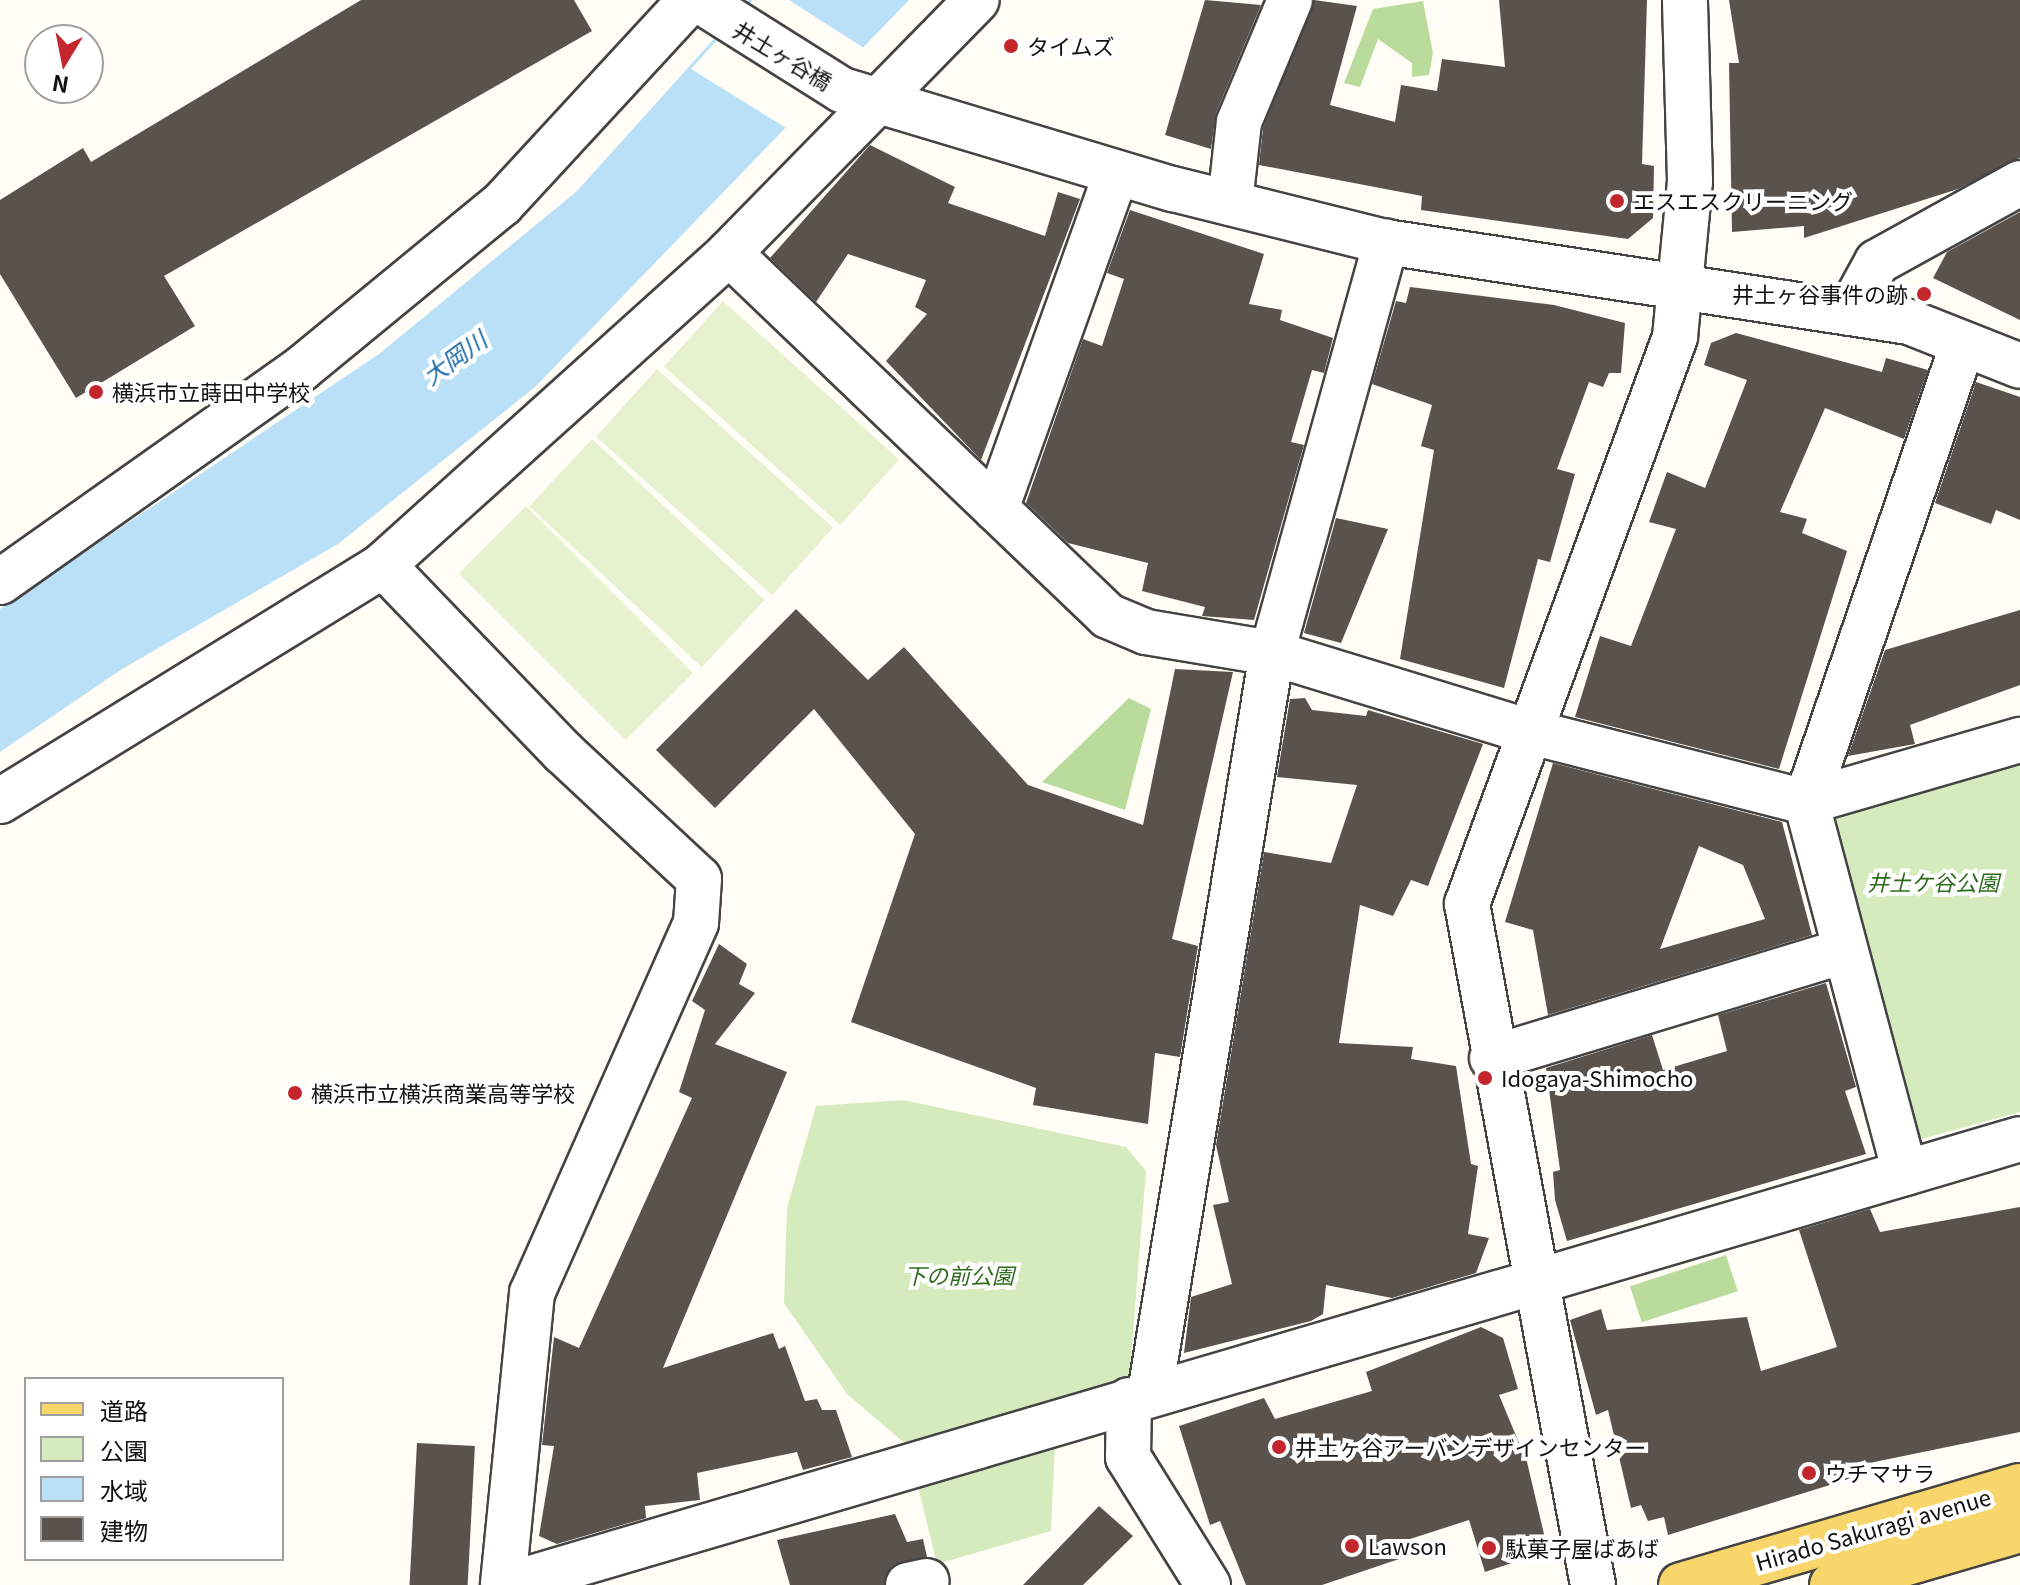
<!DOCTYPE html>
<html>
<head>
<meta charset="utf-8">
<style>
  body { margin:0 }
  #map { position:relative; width:2020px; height:1585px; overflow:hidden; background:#fffdf5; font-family:Georgia,"Noto Sans JP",serif }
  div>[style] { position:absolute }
  .green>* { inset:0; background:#d5ebbd }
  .forest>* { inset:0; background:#b9dc9c; transform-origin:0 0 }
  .pitch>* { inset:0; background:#e6f2cf; transform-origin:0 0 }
  .water>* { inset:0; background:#b9e0f7 }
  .pier>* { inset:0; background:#fffdf5 }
  .building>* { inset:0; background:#5a524d; transform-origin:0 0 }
  .roads { filter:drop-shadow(2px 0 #444) drop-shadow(-2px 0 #444) drop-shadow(0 2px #444) drop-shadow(0 -2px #444) }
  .minor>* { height:44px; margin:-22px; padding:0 22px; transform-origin:22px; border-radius:22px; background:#fff }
  .major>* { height:44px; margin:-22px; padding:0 22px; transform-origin:22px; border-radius:22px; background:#f9d66b }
  .dots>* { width:22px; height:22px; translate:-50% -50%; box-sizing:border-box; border:4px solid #fff; border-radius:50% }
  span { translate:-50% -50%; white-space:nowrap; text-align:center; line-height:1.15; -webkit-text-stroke:8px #fff; paint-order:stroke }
  .poi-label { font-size:22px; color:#111 }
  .left { translate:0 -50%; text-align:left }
  .right { translate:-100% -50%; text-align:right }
  .street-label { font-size:22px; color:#111 }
  .park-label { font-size:22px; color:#2f6b1f; font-style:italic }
  .water-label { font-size:24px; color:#1768a6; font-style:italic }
  .legend { position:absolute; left:24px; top:1377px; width:260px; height:184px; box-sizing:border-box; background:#fff; border:2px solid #a0a0a0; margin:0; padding:10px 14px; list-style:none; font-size:24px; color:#111 }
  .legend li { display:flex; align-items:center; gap:16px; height:40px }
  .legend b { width:40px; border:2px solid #a0a0a0 }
  .north { position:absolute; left:24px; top:24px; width:80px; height:80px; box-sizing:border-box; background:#fff; border:2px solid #a0a0a0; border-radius:50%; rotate:190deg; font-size:22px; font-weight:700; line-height:32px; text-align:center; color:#111 }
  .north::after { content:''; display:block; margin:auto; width:28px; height:36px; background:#c4262e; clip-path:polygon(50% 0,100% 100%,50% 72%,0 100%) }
</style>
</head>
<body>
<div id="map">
  <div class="green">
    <i style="clip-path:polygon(2020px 763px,2020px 1112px,1914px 1141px,1826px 819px)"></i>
    <i style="clip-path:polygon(903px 1100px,1126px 1147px,1146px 1171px,1129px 1382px,1057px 1399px,1051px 1531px,937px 1564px,908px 1446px,847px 1394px,784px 1303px,787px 1208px,816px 1106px)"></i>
  </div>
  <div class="forest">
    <i style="clip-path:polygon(1423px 1px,1433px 53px,1429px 75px,1412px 77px,1412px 63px,1378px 39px,1360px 87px,1344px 83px,1373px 9px)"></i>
    <i style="clip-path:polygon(1129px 698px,1151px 709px,1125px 810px,1042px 782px)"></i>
    <i style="left:1726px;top:1255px;width:38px;height:101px;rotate:72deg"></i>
  </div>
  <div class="pitch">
    <i style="left:723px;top:301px;width:237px;height:88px;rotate:42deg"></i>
    <i style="left:657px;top:369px;width:237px;height:91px;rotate:42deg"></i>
    <i style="left:592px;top:439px;width:236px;height:92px;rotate:43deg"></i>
    <i style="left:526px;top:506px;width:236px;height:95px;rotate:45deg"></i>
  </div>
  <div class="water">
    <i style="clip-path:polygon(749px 0,909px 0,535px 387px,338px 544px,122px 669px,0 752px,0 609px,379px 354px,577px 191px)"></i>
  </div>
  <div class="pier">
    <i style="clip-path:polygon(753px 0,789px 0,867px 50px,791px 131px,691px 69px)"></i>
  </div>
  <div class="building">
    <i style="clip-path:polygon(361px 0,574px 0,592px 31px,164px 276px,195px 326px,76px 398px,0 274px,0 200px,83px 148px,91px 162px)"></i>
    <i style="clip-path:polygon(1205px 0,1261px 5px,1216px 113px,1211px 149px,1165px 135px)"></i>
    <i style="clip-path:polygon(1314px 0,1357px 6px,1330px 105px,1395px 122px,1401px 85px,1437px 91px,1442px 59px,1505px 67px,1499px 0,1647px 0,1642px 164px,1654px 166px,1653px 218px,1628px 239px,1421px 210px,1422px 196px,1259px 165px,1263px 128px)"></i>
    <i style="clip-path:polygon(1729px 0,2020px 0,2020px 158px,1958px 189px,1804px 238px,1804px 226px,1732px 232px,1729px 63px,1739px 63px)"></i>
    <i style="clip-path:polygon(870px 145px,955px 187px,948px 203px,1045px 236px,1058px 192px,1080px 199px,981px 460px,886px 361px,927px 314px,915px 307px,926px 280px,848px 254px,816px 302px,770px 258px)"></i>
    <i style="clip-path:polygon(1130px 210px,1264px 254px,1249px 304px,1282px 310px,1280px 320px,1333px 338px,1324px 373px,1312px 370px,1291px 442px,1304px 445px,1254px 620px,1202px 616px,1205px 607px,1142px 591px,1148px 563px,1068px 543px,1026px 503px,1083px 339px,1102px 346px,1124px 279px,1107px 273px)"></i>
    <i style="clip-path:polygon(2020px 212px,2020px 320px,1933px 278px,1947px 252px)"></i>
    <i style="clip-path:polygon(1410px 287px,1554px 305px,1625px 323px,1621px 373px,1609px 373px,1603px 387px,1589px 382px,1557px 469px,1575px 474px,1550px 562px,1538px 559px,1504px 688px,1400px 659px,1434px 450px,1421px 446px,1432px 405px,1372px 384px,1396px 301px,1406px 303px)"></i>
    <i style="clip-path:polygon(1736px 333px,1882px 372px,1886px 358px,1928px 370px,1904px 439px,1825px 408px,1780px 512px,1807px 519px,1802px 533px,1847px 551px,1779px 769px,1575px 717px,1600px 636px,1631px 646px,1676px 529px,1649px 522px,1667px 472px,1705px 488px,1747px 380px,1704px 365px,1711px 343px)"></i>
    <i style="clip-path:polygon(1976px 382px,2020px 397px,2020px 520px,1996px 510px,1991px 524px,1935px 503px)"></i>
    <i style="clip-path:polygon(1336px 518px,1388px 529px,1341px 643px,1304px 633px)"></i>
    <i style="clip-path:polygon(796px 609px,868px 680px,904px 647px,1028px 785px,1143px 825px,1175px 669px,1233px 672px,1172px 939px,1198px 946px,1180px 1057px,1155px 1053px,1148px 1124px,1033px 1105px,1036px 1088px,851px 1022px,915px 834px,814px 709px,715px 808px,656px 750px)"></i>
    <i style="clip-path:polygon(2020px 610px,2020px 685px,1910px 725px,1915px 744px,1848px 756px,1885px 650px)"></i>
    <i style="clip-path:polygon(1305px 698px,1312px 710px,1366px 716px,1368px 710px,1483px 744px,1428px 886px,1411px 880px,1393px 916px,1360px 905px,1339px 1043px,1413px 1047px,1411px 1059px,1456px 1066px,1471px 1164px,1478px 1166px,1468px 1234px,1489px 1238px,1476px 1273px,1392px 1298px,1326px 1285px,1323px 1314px,1311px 1321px,1184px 1353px,1191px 1297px,1232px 1284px,1213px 1205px,1229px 1202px,1216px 1145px,1264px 852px,1331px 863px,1357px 785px,1277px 777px,1290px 699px)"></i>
    <i style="clip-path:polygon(evenodd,1553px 763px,1782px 822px,1812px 935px,1548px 1015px,1533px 930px,1505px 922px,1553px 763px,1699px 846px,1743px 865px,1765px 919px,1660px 949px,1699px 846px)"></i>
    <i style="clip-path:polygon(719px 944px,747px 964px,739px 984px,755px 993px,715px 1044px,787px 1072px,663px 1368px,773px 1333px,779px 1349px,785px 1346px,805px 1401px,817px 1399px,822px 1410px,836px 1410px,852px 1457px,803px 1470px,797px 1452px,697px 1473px,700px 1500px,645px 1506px,646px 1518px,557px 1544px,539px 1536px,554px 1446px,542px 1445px,554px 1337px,579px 1348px,692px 1098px,679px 1092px,705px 1010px,692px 1001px)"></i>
    <i style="clip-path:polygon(1826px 983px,1856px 1087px,1845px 1091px,1866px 1154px,1567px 1241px,1555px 1200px,1553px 1172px,1560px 1170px,1546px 1068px,1652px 1035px,1663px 1070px,1727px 1051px,1718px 1015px)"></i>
    <i style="clip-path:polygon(2020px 1207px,2020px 1432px,1855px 1466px,1859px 1476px,1668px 1535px,1664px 1517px,1648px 1521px,1641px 1505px,1631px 1508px,1608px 1410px,1596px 1415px,1570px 1320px,1601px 1309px,1607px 1330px,1747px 1317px,1761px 1371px,1837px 1347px,1799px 1230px,1870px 1209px,1880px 1232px)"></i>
    <i style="clip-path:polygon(1481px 1327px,1503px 1338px,1518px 1389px,1499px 1395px,1527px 1462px,1548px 1551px,1485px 1572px,1469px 1520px,1407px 1540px,1411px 1555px,1322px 1585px,1246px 1585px,1220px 1521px,1210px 1525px,1179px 1426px,1264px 1398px,1275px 1419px,1372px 1391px,1366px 1372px)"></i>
    <i style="left:417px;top:1443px;width:58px;height:143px;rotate:3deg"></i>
    <i style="clip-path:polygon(1099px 1506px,1133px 1536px,1083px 1585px,1023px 1585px)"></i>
    <i style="clip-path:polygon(895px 1514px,907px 1542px,923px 1539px,927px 1557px,892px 1566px,884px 1585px,790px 1585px,777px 1540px)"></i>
  </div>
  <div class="roads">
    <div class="minor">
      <i style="left:699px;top:0;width:169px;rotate:32.2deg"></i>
      <i style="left:842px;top:90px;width:345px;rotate:16.7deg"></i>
      <i style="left:1173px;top:189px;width:219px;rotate:14deg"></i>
      <i style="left:1386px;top:242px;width:529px;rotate:8.7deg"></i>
      <i style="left:1909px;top:322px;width:119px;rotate:21.6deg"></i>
      <i style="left:1230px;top:203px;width:81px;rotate:-83.7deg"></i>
      <i style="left:1239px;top:122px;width:132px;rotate:-67.3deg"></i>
      <i style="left:729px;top:253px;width:525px;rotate:43.76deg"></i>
      <i style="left:1108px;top:616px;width:41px;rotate:22.8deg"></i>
      <i style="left:1146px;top:632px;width:128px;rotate:9.5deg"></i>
      <i style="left:1272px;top:653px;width:271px;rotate:17deg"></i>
      <i style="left:1531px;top:732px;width:284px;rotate:14.3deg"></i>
      <i style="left:1806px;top:802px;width:223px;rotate:-16.2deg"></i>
      <i style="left:1849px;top:313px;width:58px;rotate:-61.2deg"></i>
      <i style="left:1877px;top:262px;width:163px;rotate:-28.9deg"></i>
      <i style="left:996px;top:509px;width:357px;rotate:-70.3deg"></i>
      <i style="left:383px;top:565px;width:260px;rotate:46.1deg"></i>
      <i style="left:563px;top:752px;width:186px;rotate:43deg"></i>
      <i style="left:699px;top:879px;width:44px;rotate:93.9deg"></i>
      <i style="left:696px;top:923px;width:405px;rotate:113.9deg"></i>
      <i style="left:532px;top:1293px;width:293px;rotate:95.7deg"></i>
      <i style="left:0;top:582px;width:370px;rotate:-35.3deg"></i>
      <i style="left:302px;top:368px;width:259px;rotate:-39.4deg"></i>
      <i style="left:502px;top:204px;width:277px;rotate:-47.3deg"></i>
      <i style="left:0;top:801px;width:450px;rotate:-31.6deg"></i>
      <i style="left:383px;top:565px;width:466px;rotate:-42deg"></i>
      <i style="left:729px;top:253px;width:354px;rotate:-45.6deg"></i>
      <i style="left:1492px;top:1058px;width:368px;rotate:-16.9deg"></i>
      <i style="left:1905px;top:1173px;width:384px;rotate:-104.9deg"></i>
      <i style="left:1806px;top:802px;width:484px;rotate:-71.1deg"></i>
      <i style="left:1150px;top:1393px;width:750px;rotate:-80.64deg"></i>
      <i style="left:1272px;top:653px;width:427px;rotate:-74.5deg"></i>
      <i style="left:1129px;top:1400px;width:57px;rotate:91deg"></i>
      <i style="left:1128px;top:1457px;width:151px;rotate:58deg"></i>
      <i style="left:507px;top:1585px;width:1577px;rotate:-16.42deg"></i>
      <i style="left:908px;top:1585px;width:19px;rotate:-12deg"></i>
      <i style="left:1593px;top:1585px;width:693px;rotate:-100.48deg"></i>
      <i style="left:1467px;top:904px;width:604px;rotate:-69.85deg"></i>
      <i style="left:1675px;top:337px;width:157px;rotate:-84.5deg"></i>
      <i style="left:1690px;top:181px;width:181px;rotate:-91.6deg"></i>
    </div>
    <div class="major">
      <i style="left:1681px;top:1585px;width:353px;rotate:-16.3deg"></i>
      <i style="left:1832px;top:1585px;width:196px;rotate:-16.3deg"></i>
    </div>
  </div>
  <div class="dots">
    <i style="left:1011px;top:46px;background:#c4262e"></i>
    <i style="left:1617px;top:201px;background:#c4262e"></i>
    <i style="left:1924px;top:294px;background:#c4262e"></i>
    <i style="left:96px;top:392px;background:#c4262e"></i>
    <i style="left:1485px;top:1078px;background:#c4262e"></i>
    <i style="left:295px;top:1093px;background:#c4262e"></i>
    <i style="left:1279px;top:1447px;background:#c4262e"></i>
    <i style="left:1809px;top:1473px;background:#c4262e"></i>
    <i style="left:1352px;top:1546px;background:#c4262e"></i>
    <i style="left:1489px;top:1548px;background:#c4262e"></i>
  </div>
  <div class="poi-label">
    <span class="left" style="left:1027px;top:46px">タイムズ</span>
    <span class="left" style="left:1633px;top:201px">エスエスクリーニング</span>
    <span class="right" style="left:1908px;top:294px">井土ヶ谷事件の跡</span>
    <span class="left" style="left:112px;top:392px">横浜市立蒔田中学校</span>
    <span class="left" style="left:1501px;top:1078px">Idogaya-Shimocho</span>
    <span class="left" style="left:311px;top:1093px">横浜市立横浜商業高等学校</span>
    <span class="left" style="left:1295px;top:1447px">井土ヶ谷アーバンデザインセンター</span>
    <span class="left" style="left:1825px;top:1473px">ウチマサラ</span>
    <span class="left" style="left:1368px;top:1546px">Lawson</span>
    <span class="left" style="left:1505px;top:1548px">駄菓子屋ばあば</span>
  </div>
  <div class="street-label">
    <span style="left:783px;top:55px;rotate:31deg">井土ヶ谷橋</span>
    <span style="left:1873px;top:1529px;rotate:-16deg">Hirado Sakuragi avenue</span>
  </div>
  <div class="park-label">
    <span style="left:1933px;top:882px">井土ケ谷公園</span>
    <span style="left:959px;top:1275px">下の前公園</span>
  </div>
  <div class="water-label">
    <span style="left:454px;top:357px;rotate:-36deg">大岡川</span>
  </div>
  <ul class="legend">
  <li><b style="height:10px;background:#f9d66b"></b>道路</li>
  <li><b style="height:22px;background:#d5ebbd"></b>公園</li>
  <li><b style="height:22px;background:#b9e0f7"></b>水域</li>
  <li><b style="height:22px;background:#5a524d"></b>建物</li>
  </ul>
  <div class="north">N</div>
</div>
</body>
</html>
